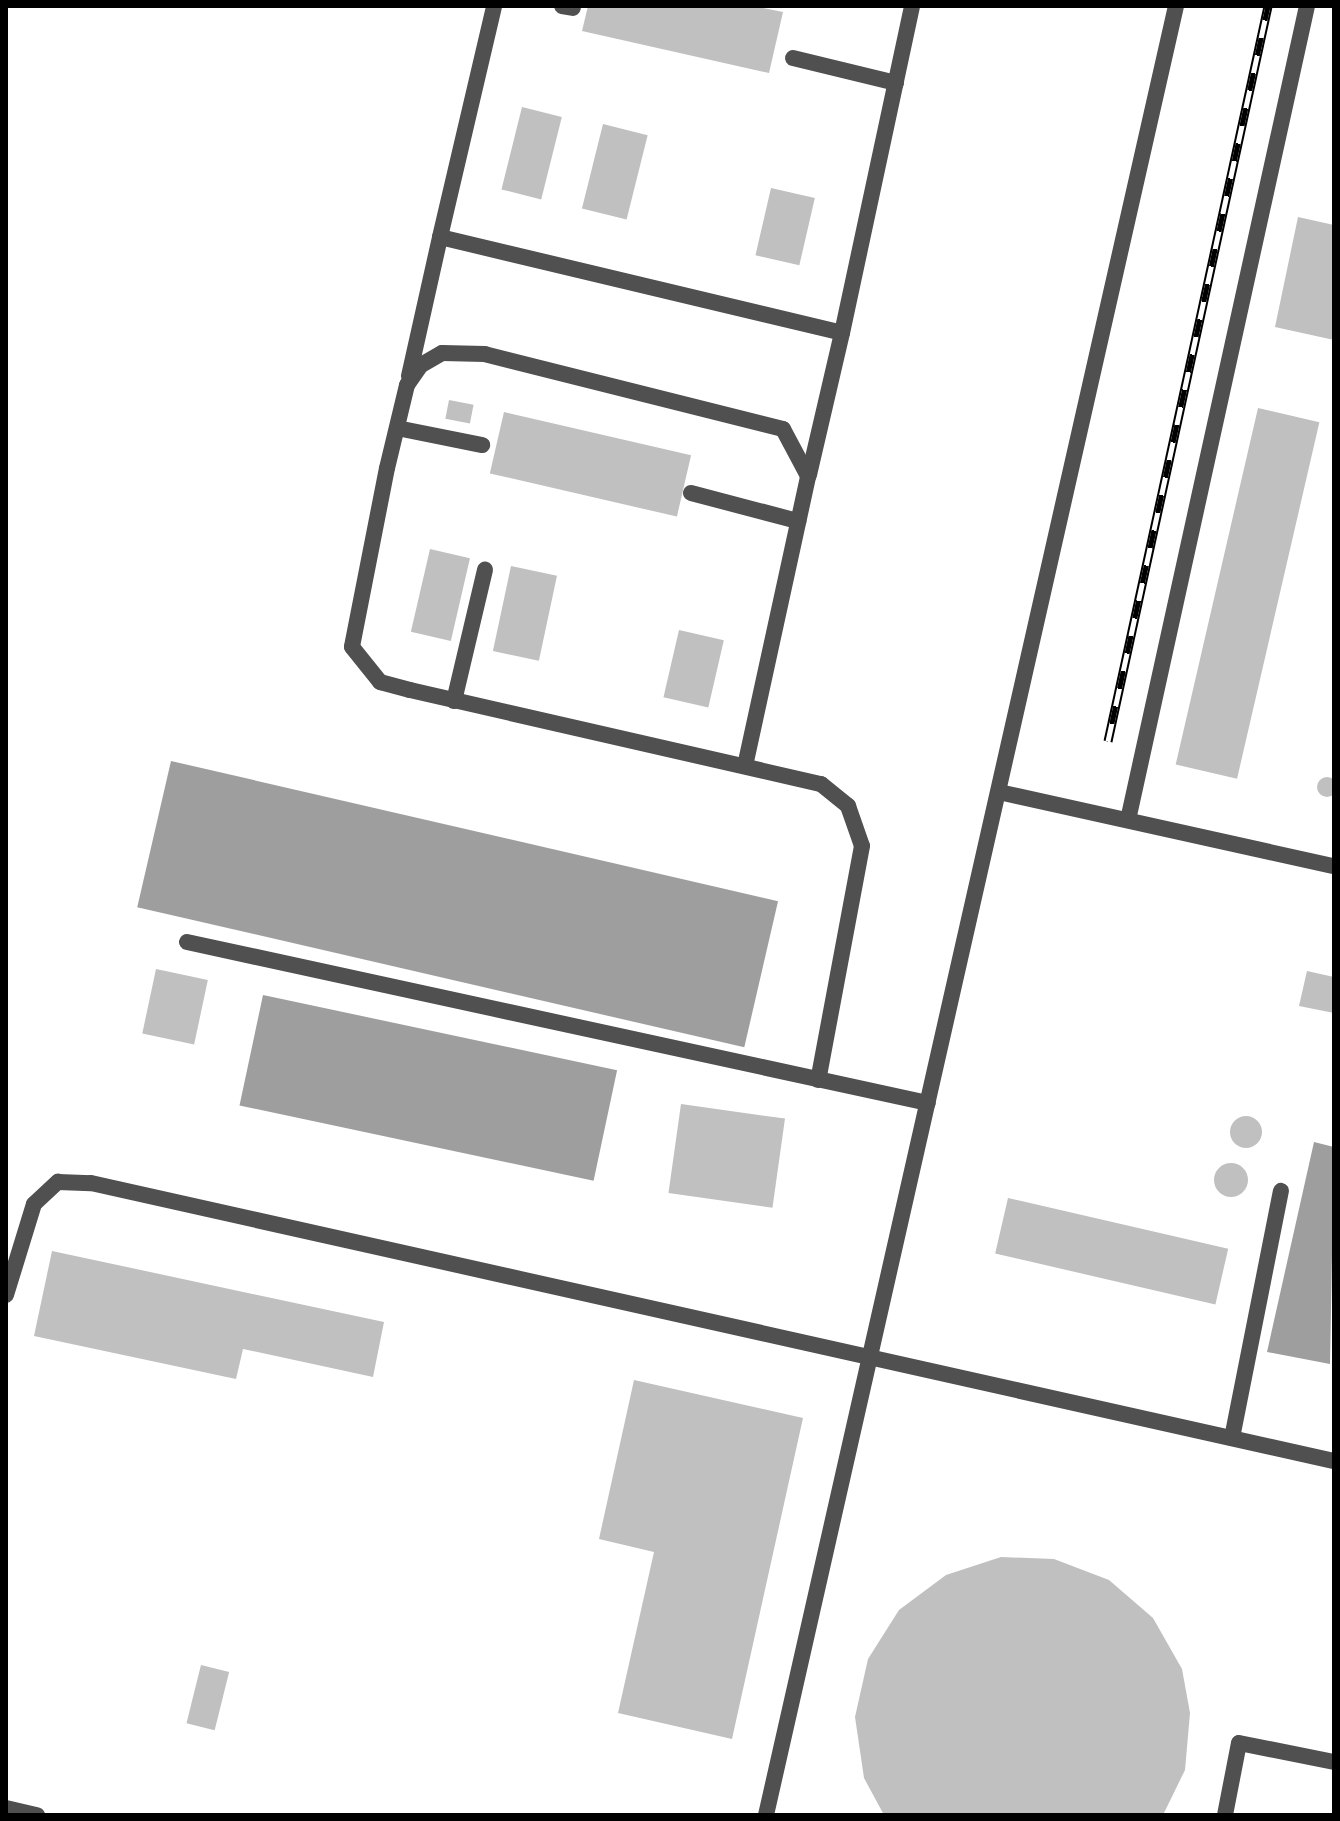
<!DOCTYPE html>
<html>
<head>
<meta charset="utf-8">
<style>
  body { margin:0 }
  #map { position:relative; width:1340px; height:1821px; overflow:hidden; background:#fff; font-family:Inter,sans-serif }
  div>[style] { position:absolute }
  .water>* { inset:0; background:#9e9e9e; transform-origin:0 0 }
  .building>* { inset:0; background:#c0c0c0; transform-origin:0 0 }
  .round { border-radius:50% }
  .service>* { height:16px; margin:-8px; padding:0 8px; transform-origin:8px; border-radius:8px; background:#505050 }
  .rail>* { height:9px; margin-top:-4.5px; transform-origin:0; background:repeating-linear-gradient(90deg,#fff 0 18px,#000 0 36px); box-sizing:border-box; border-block:2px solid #000 }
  span { translate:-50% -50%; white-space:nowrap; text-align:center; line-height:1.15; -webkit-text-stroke:6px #fff; paint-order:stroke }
  .frame { position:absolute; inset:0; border:8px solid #000; pointer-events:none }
</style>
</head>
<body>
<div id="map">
  <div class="water">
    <i style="left:171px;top:761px;width:623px;height:150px;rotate:13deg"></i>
    <i style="left:263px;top:995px;width:362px;height:113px;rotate:12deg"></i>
    <i style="clip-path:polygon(1314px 1142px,1334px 1147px,1330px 1364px,1267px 1352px)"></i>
  </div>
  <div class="building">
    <i style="clip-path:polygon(588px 6px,754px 6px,783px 12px,769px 73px,582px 31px)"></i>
    <i style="left:522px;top:107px;width:41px;height:85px;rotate:14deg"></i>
    <i style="left:603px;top:124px;width:46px;height:87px;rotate:14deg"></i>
    <i style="left:771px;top:188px;width:45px;height:69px;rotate:13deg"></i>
    <i style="clip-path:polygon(1298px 217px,1334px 225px,1334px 340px,1275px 327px)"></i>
    <i style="left:449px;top:400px;width:25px;height:19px;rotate:11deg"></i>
    <i style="left:1258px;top:408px;width:63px;height:366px;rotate:13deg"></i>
    <i style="left:504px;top:412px;width:192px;height:63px;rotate:13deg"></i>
    <i style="left:430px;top:549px;width:41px;height:85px;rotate:13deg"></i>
    <i style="left:511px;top:566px;width:47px;height:87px;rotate:12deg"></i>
    <i style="left:679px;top:630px;width:46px;height:69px;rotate:13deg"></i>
    <i class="round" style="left:1317px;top:777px;width:20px;height:20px"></i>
    <i style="left:156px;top:969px;width:53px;height:66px;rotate:12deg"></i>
    <i style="clip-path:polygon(1307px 971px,1334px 977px,1334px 1013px,1299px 1006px)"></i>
    <i style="left:681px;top:1104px;width:105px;height:90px;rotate:8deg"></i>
    <i class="round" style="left:1230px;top:1116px;width:32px;height:32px"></i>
    <i class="round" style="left:1214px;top:1163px;width:34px;height:34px"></i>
    <i style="left:1008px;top:1198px;width:226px;height:57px;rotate:13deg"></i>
    <i style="clip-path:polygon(52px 1251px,384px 1322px,373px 1377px,243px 1349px,236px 1379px,34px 1336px)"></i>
    <i style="clip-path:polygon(634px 1380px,803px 1418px,732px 1739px,618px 1713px,654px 1552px,599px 1539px)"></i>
    <i style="clip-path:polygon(1001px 1557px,1054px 1559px,1109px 1580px,1153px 1618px,1182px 1669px,1190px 1713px,1185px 1770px,1163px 1815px,884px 1815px,864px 1778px,855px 1717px,868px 1659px,899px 1610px,946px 1575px)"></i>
    <i style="left:201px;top:1665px;width:29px;height:60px;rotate:14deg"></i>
  </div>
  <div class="service">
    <i style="left:562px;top:6px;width:11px;rotate:10deg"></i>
    <i style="left:793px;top:58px;width:106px;rotate:13.6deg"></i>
    <i style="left:440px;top:237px;width:237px;rotate:-76.8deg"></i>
    <i style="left:842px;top:333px;width:334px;rotate:-77.9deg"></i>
    <i style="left:409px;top:376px;width:142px;rotate:-77.4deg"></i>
    <i style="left:440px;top:237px;width:413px;rotate:13.4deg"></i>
    <i style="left:842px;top:333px;width:146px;rotate:103.1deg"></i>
    <i style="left:397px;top:428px;width:87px;rotate:11.3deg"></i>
    <i style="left:691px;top:493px;width:111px;rotate:14.7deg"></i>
    <i style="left:454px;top:701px;width:135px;rotate:-76.7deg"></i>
    <i style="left:745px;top:766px;width:297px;rotate:-77.7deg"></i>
    <i style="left:808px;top:476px;width:53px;rotate:-118deg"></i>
    <i style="left:783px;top:429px;width:307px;rotate:-165.9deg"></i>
    <i style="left:485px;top:354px;width:43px;rotate:-178.7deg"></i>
    <i style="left:442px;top:353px;width:24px;rotate:150deg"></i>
    <i style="left:421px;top:365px;width:24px;rotate:125deg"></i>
    <i style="left:407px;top:385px;width:85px;rotate:103.5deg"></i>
    <i style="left:387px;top:468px;width:182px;rotate:101.1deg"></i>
    <i style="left:352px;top:647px;width:45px;rotate:51.3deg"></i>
    <i style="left:380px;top:682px;width:31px;rotate:15deg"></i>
    <i style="left:410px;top:690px;width:422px;rotate:12.9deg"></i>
    <i style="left:821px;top:784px;width:35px;rotate:39deg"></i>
    <i style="left:848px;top:806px;width:42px;rotate:70.7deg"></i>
    <i style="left:862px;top:846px;width:238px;rotate:100.6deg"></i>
    <i style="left:999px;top:792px;width:343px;rotate:12.5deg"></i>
    <i style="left:1128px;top:820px;width:833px;rotate:-77.6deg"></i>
    <i style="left:187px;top:942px;width:758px;rotate:12.26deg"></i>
    <i style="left:6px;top:1295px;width:95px;rotate:-72.9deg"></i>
    <i style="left:34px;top:1204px;width:33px;rotate:-43deg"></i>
    <i style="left:58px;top:1182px;width:33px;rotate:2deg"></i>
    <i style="left:91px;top:1183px;width:1274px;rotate:12.61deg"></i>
    <i style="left:1232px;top:1438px;width:252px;rotate:-78.8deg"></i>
    <i style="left:6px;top:1808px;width:32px;rotate:13deg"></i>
    <i style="left:766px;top:1815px;width:1855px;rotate:-77.23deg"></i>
    <i style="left:1225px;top:1815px;width:73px;rotate:-79deg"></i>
    <i style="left:1239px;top:1743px;width:97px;rotate:11.3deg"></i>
  </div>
  <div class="rail">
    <i style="left:1108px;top:741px;width:752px;rotate:-77.72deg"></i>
  </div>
  <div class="frame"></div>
</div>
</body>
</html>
